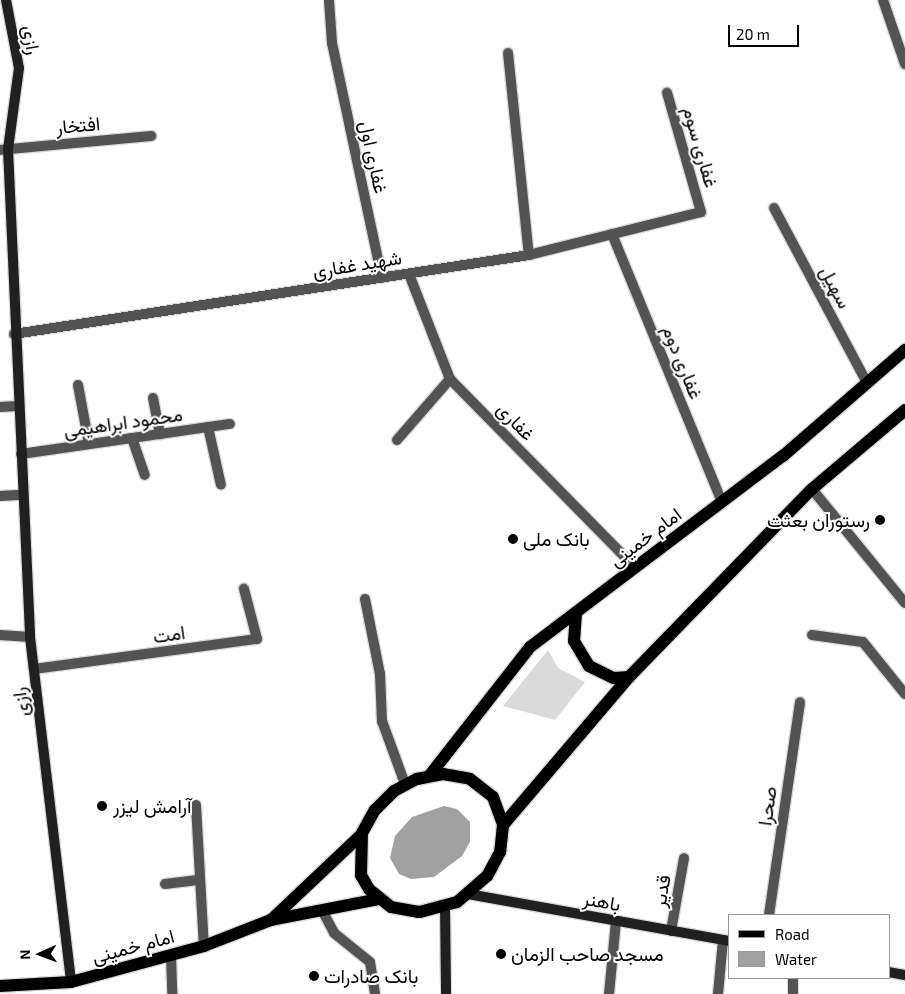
<!DOCTYPE html>
<html>
<head>
<meta charset="utf-8">
<style>
  body { margin:0 }
  #map { position:relative; width:905px; height:994px; overflow:hidden; background:#fff; font-family:"Exo 2",Vazirmatn,sans-serif }
  div>[style] { position:absolute }
  .green>* { inset:0; background:#dadada }
  .water>* { inset:0; background:#a1a1a1 }
  .roads { filter:drop-shadow(1px 0 #dbdbdb) drop-shadow(-1px 0 #dbdbdb) drop-shadow(0 1px #dbdbdb) drop-shadow(0 -1px #dbdbdb) }
  .street>* { height:10px; margin:-5px; padding:0 5px; transform-origin:5px; border-radius:5px; background:#535353 }
  .secondary>* { height:10px; margin:-5px; padding:0 5px; transform-origin:5px; border-radius:5px; background:#202020 }
  .primary>* { height:12px; margin:-6px; padding:0 6px; transform-origin:6px; border-radius:6px; background:#000 }
  .dots>* { width:14px; height:14px; translate:-50% -50%; box-sizing:border-box; border:2px solid #fff; border-radius:50% }
  span { translate:-50% -50%; white-space:nowrap; text-align:center; line-height:1.15; -webkit-text-stroke:4px #fff; paint-order:stroke }
  .street-label { font-size:19px; color:#000 }
  .poi-label { font-size:19px; color:#000 }
  .right { translate:-100% -50%; text-align:right }
  .left { translate:0 -50%; text-align:left }
  .legend { position:absolute; left:728px; top:914px; width:162px; height:65px; box-sizing:border-box; background:#fff; border:1px solid #999; margin:0; padding:6px 9px; list-style:none; font-size:15px; color:#000 }
  .legend li { display:flex; align-items:center; gap:10px; height:25px }
  .legend b { width:25px; border:1px solid #999 }
  .north { position:absolute; left:15px; top:929px; width:50px; height:50px; -webkit-text-stroke:4px #fff; paint-order:stroke; rotate:268deg; font-size:14px; font-weight:700; line-height:20px; text-align:center; color:#000 }
  .north::after { content:''; display:block; margin:auto; width:18px; height:22px; background:#000; clip-path:polygon(50% 0,100% 100%,50% 72%,0 100%) }
  .scale { position:absolute; left:728px; top:25px; width:71px; height:22px; box-sizing:border-box; border:2px solid #000; border-top:0; padding-left:6px; font-size:15px; line-height:18px; white-space:nowrap; color:#000; -webkit-text-stroke:4px #fff; paint-order:stroke }
</style>
</head>
<body>
<div id="map">
  <div class="green">
    <i style="clip-path:polygon(548px 650px,558px 668px,585px 682px,555px 720px,503px 706px)"></i>
  </div>
  <div class="water">
    <i style="clip-path:polygon(444px 806px,457px 809px,470px 822px,470px 842px,462px 856px,434px 877px,411px 879px,399px 874px,390px 858px,395px 836px,412px 817px)"></i>
  </div>
  <div class="roads">
    <div class="street">
      <i style="left:329px;top:0;width:43px;rotate:86deg"></i>
      <i style="left:332px;top:43px;width:240px;rotate:78deg"></i>
      <i style="left:883px;top:0;width:68px;rotate:71deg"></i>
      <i style="left:508px;top:53px;width:203px;rotate:84.1deg"></i>
      <i style="left:0;top:150px;width:152px;rotate:-5.3deg"></i>
      <i style="left:774px;top:208px;width:198px;rotate:62deg"></i>
      <i style="left:612px;top:234px;width:290px;rotate:67.7deg"></i>
      <i style="left:409px;top:274px;width:113px;rotate:68.7deg"></i>
      <i style="left:450px;top:379px;width:265px;rotate:45.5deg"></i>
      <i style="left:14px;top:334px;width:521px;rotate:-8.72deg"></i>
      <i style="left:529px;top:255px;width:177px;rotate:-14deg"></i>
      <i style="left:701px;top:212px;width:124px;rotate:-105.9deg"></i>
      <i style="left:78px;top:385px;width:60px;rotate:79.4deg"></i>
      <i style="left:153px;top:398px;width:37px;rotate:79deg"></i>
      <i style="left:0;top:407px;width:18px;rotate:-3deg"></i>
      <i style="left:208px;top:427px;width:59px;rotate:77.4deg"></i>
      <i style="left:132px;top:438px;width:39px;rotate:71deg"></i>
      <i style="left:397px;top:440px;width:81px;rotate:-49deg"></i>
      <i style="left:21px;top:454px;width:211px;rotate:-8.2deg"></i>
      <i style="left:812px;top:489px;width:147px;rotate:50.8deg"></i>
      <i style="left:0;top:496px;width:22px;rotate:-3deg"></i>
      <i style="left:365px;top:599px;width:76px;rotate:78.7deg"></i>
      <i style="left:380px;top:674px;width:47px;rotate:87.6deg"></i>
      <i style="left:382px;top:721px;width:67px;rotate:69.9deg"></i>
      <i style="left:0;top:635px;width:30px;rotate:4deg"></i>
      <i style="left:812px;top:635px;width:51px;rotate:7.8deg"></i>
      <i style="left:863px;top:642px;width:67px;rotate:51.1deg"></i>
      <i style="left:34px;top:669px;width:225px;rotate:-7.7deg"></i>
      <i style="left:257px;top:639px;width:52px;rotate:-104.6deg"></i>
      <i style="left:196px;top:805px;width:141px;rotate:86.8deg"></i>
      <i style="left:165px;top:884px;width:35px;rotate:-7deg"></i>
      <i style="left:323px;top:912px;width:24px;rotate:62deg"></i>
      <i style="left:334px;top:933px;width:46px;rotate:38.9deg"></i>
      <i style="left:370px;top:962px;width:32px;rotate:81deg"></i>
      <i style="left:769px;top:915px;width:215px;rotate:-81.7deg"></i>
      <i style="left:671px;top:931px;width:74px;rotate:-79.9deg"></i>
      <i style="left:171px;top:956px;width:38px;rotate:88deg"></i>
      <i style="left:609px;top:994px;width:73px;rotate:-84.5deg"></i>
      <i style="left:718px;top:994px;width:54px;rotate:-84.7deg"></i>
      <i style="left:793px;top:994px;width:16px;rotate:-90deg"></i>
    </div>
    <div class="secondary">
      <i style="left:6px;top:0;width:69px;rotate:79.2deg"></i>
      <i style="left:19px;top:68px;width:82px;rotate:97.7deg"></i>
      <i style="left:8px;top:149px;width:488px;rotate:87.4deg"></i>
      <i style="left:30px;top:637px;width:347px;rotate:83.2deg"></i>
      <i style="left:468px;top:894px;width:265px;rotate:10.2deg"></i>
      <i style="left:445px;top:907px;width:87px;rotate:89.3deg"></i>
      <i style="left:889px;top:972px;width:16px;rotate:11deg"></i>
    </div>
    <div class="primary">
      <i style="left:576px;top:613px;width:28px;rotate:94deg"></i>
      <i style="left:574px;top:641px;width:29px;rotate:59deg"></i>
      <i style="left:589px;top:666px;width:28px;rotate:26deg"></i>
      <i style="left:614px;top:678px;width:15px;rotate:-4deg"></i>
      <i style="left:443px;top:774px;width:27px;rotate:10deg"></i>
      <i style="left:470px;top:779px;width:29px;rotate:38deg"></i>
      <i style="left:493px;top:797px;width:30px;rotate:70deg"></i>
      <i style="left:503px;top:825px;width:27px;rotate:96deg"></i>
      <i style="left:500px;top:852px;width:27px;rotate:118deg"></i>
      <i style="left:487px;top:876px;width:40px;rotate:139deg"></i>
      <i style="left:457px;top:902px;width:39px;rotate:165deg"></i>
      <i style="left:419px;top:912px;width:28px;rotate:-170deg"></i>
      <i style="left:391px;top:907px;width:28px;rotate:-141deg"></i>
      <i style="left:369px;top:889px;width:16px;rotate:-120deg"></i>
      <i style="left:361px;top:875px;width:42px;rotate:-88.6deg"></i>
      <i style="left:362px;top:833px;width:26px;rotate:-61deg"></i>
      <i style="left:375px;top:810px;width:27px;rotate:-45deg"></i>
      <i style="left:394px;top:791px;width:26px;rotate:-28deg"></i>
      <i style="left:417px;top:779px;width:26px;rotate:-11deg"></i>
      <i style="left:430px;top:775px;width:162px;rotate:-52deg"></i>
      <i style="left:530px;top:647px;width:317px;rotate:-37.1deg"></i>
      <i style="left:783px;top:456px;width:162px;rotate:-41deg"></i>
      <i style="left:503px;top:825px;width:194px;rotate:-49.6deg"></i>
      <i style="left:629px;top:677px;width:262px;rotate:-45.8deg"></i>
      <i style="left:812px;top:489px;width:122px;rotate:-40.3deg"></i>
      <i style="left:271px;top:920px;width:125px;rotate:-43.4deg"></i>
      <i style="left:0;top:986px;width:71px;rotate:-3.2deg"></i>
      <i style="left:71px;top:982px;width:138px;rotate:-15.1deg"></i>
      <i style="left:204px;top:946px;width:72px;rotate:-21.2deg"></i>
      <i style="left:271px;top:920px;width:110px;rotate:-11deg"></i>
    </div>
  </div>
  <div class="dots">
    <i style="left:880px;top:520px;background:#000"></i>
    <i style="left:513px;top:539px;background:#000"></i>
    <i style="left:102px;top:806px;background:#000"></i>
    <i style="left:501px;top:954px;background:#000"></i>
    <i style="left:314px;top:976px;background:#000"></i>
  </div>
  <div class="street-label">
    <span style="left:32px;top:40px;rotate:81deg">رازی</span>
    <span style="left:78px;top:125px;rotate:-5deg">افتخار</span>
    <span style="left:701px;top:147px;rotate:74deg">غفاری سوم</span>
    <span style="left:374px;top:157px;rotate:78deg">غفاری اول</span>
    <span style="left:357px;top:264px;rotate:-9deg">شهید غفاری</span>
    <span style="left:836px;top:287px;rotate:62deg">سهیل</span>
    <span style="left:683px;top:362px;rotate:68deg">غفاری دوم</span>
    <span style="left:516px;top:421px;rotate:46deg">غفاری</span>
    <span style="left:123px;top:422px;rotate:-8deg">محمود ابراهیمی</span>
    <span style="left:645px;top:537px;rotate:-37deg">امام خمینی</span>
    <span style="left:169px;top:634px;rotate:-8deg">امت</span>
    <span style="left:20px;top:702px;rotate:-97deg">رازی</span>
    <span style="left:767px;top:806px;rotate:-82deg">صحرا</span>
    <span style="left:661px;top:891px;rotate:-80deg">قدیر</span>
    <span style="left:602px;top:901px;rotate:10deg">باهنر</span>
    <span style="left:133px;top:946px;rotate:-15deg">امام خمینی</span>
  </div>
  <div class="poi-label">
    <span class="right" style="left:870px;top:520px">رستوران بعثت</span>
    <span class="left" style="left:523px;top:539px">بانک ملی</span>
    <span class="left" style="left:113px;top:806px">آرامش لیزر</span>
    <span class="left" style="left:511px;top:954px">مسجد صاحب الزمان</span>
    <span class="left" style="left:324px;top:976px">بانک صادرات</span>
  </div>
  <ul class="legend">
  <li><b style="height:6px;background:#000"></b>Road</li>
  <li><b style="height:14px;background:#a1a1a1"></b>Water</li>
  </ul>
  <div class="north">N</div>
  <div class="scale">20 m</div>
</div>
</body>
</html>
